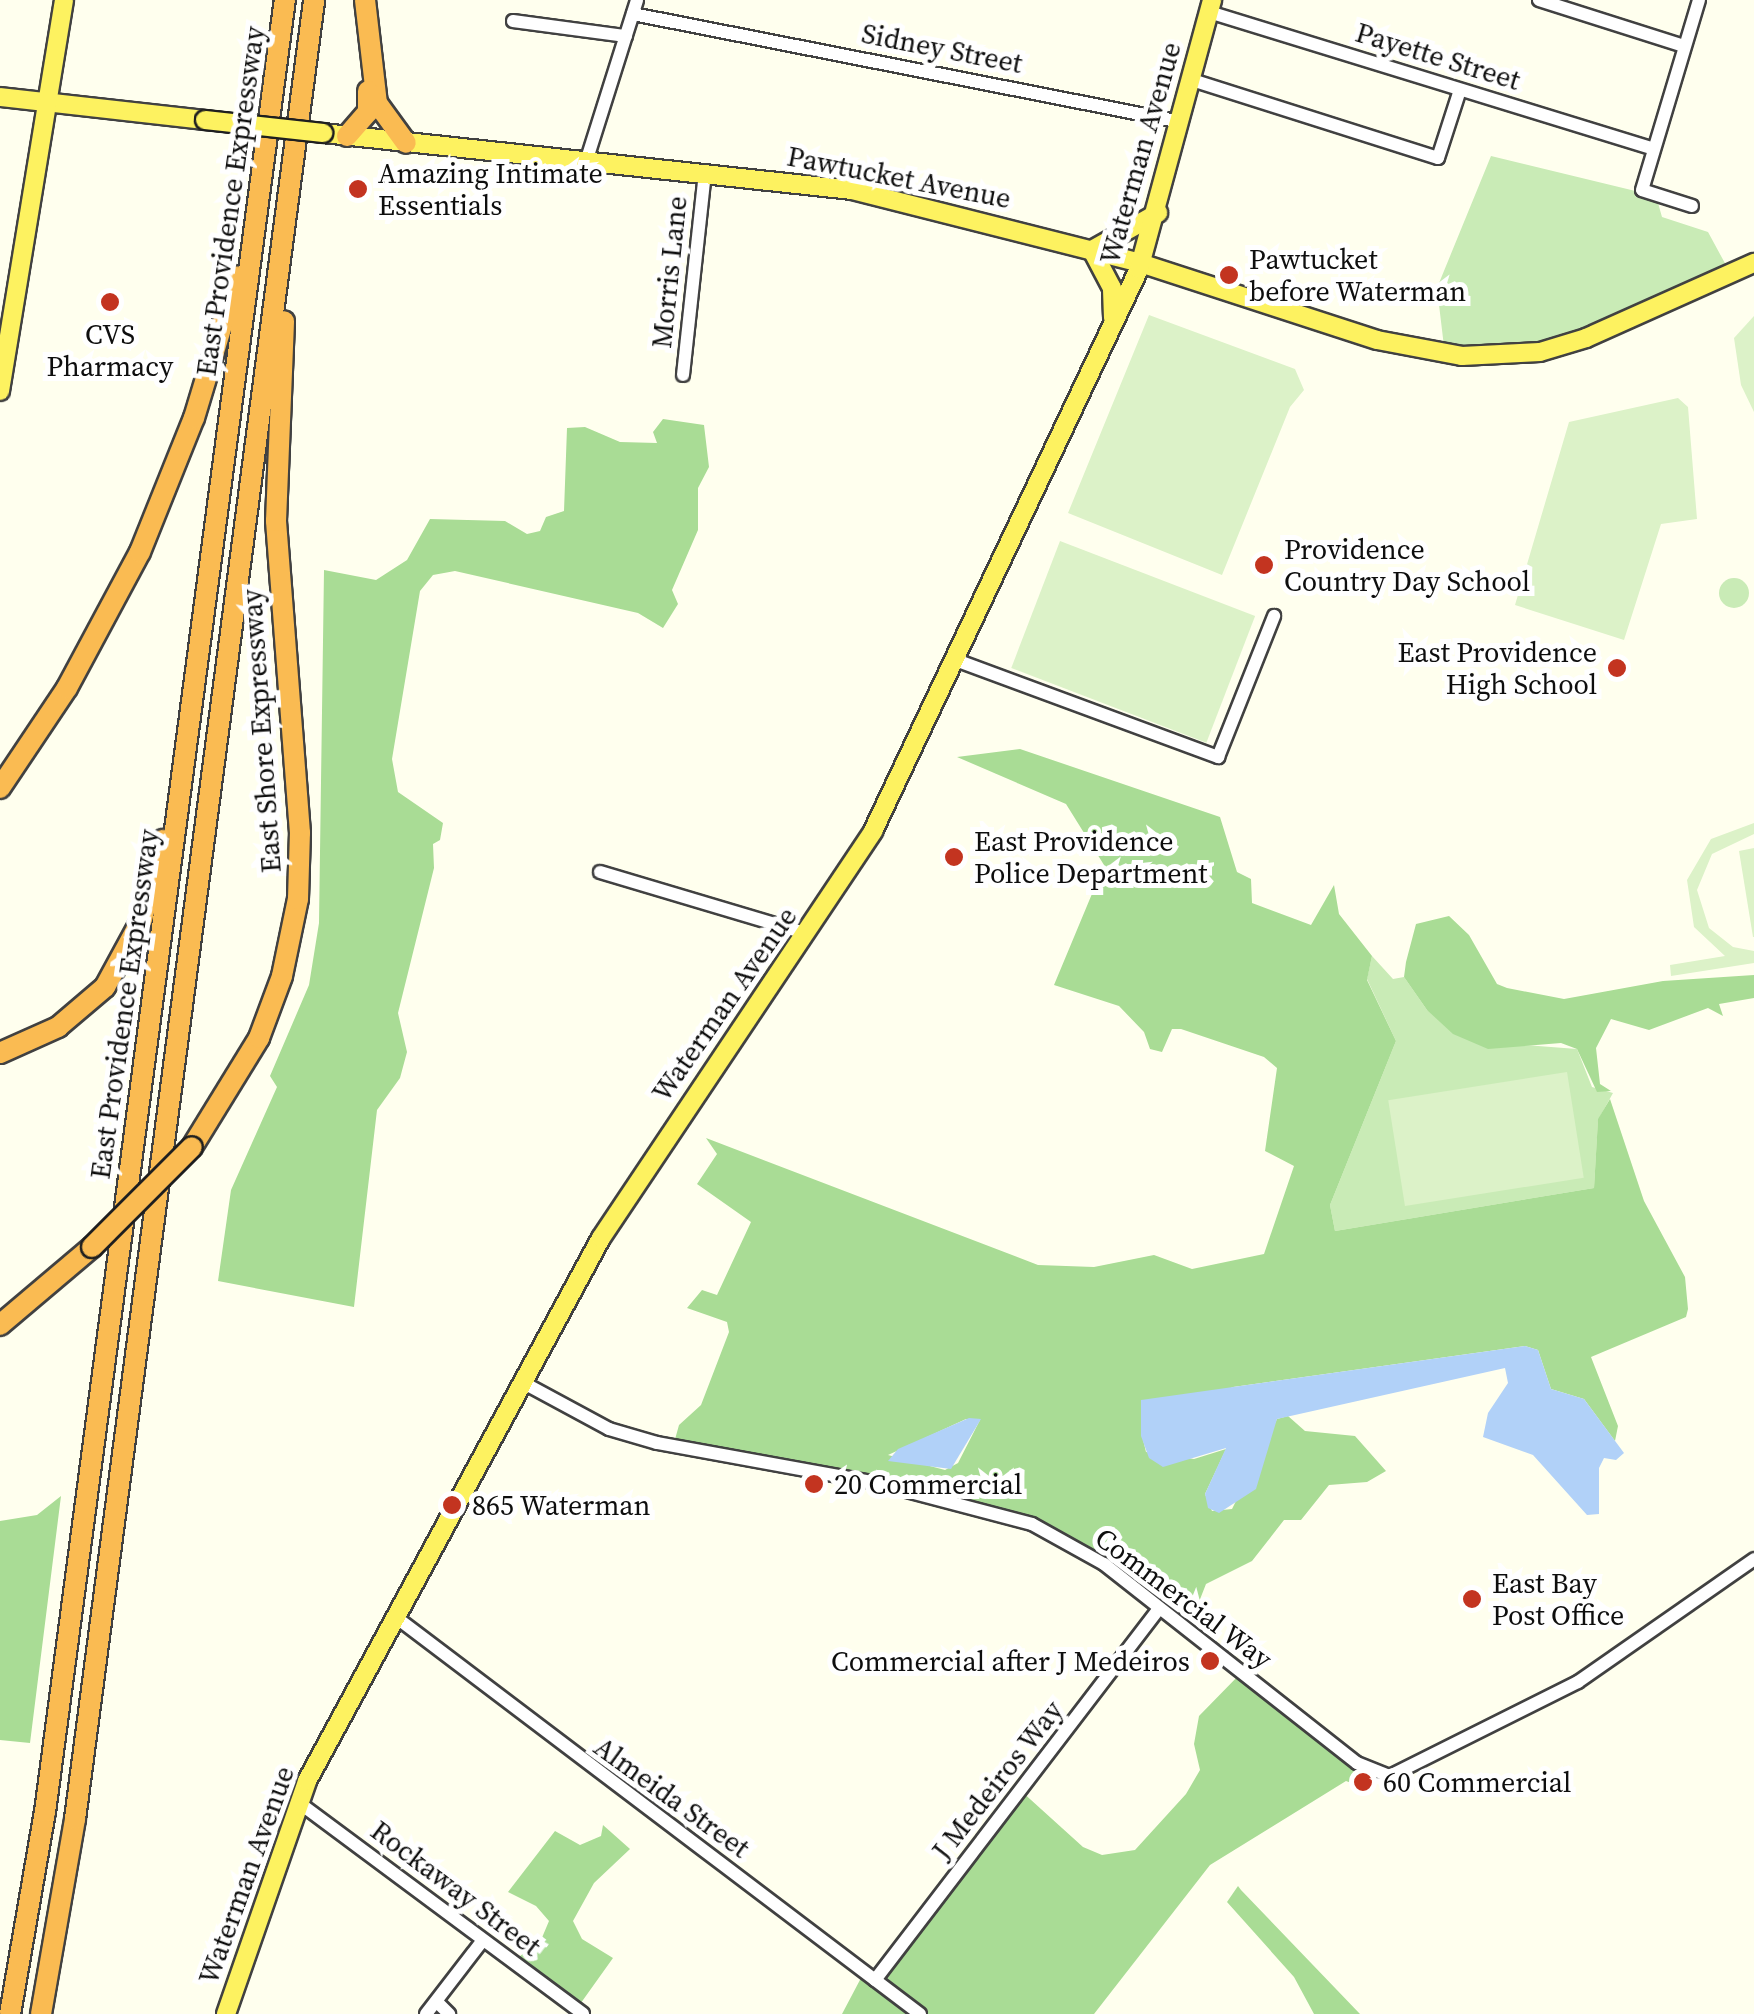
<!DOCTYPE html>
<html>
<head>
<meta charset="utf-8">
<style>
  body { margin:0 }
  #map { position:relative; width:1754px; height:2014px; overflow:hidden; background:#ffe; font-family:"Source Serif 4",serif }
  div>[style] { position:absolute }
  .green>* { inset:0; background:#c9ebb6 }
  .round { border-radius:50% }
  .forest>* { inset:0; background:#a9dc95 }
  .pitch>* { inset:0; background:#dcf2c8; transform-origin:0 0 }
  .water>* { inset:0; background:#b1d1f8 }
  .roads { filter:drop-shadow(2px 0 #414141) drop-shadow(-2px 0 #414141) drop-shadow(0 2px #414141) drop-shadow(0 -2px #414141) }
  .minor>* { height:12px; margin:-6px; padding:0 6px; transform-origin:6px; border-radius:6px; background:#fff }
  .major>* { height:18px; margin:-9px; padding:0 9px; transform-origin:9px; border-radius:9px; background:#fdf260 }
  .highway>* { height:20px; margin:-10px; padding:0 10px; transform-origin:10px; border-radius:10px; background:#fabb52 }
  .bridges { filter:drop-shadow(2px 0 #1f1f1f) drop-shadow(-2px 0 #1f1f1f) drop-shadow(0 2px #1f1f1f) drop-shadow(0 -2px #1f1f1f) }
  .major-bridge>* { height:18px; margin:-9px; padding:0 9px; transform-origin:9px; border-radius:9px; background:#fdf260 }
  .highway-bridge>* { height:20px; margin:-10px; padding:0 10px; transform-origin:10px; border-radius:10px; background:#fabb52 }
  .dots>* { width:28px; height:28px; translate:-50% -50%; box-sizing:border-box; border:5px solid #fff; border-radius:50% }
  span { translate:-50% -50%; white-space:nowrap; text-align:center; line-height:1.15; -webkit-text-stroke:10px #fff; paint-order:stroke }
  .street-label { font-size:28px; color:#0e0e0e }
  .poi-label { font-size:28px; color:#0e0e0e }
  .left { translate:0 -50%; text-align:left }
  .right { translate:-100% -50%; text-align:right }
</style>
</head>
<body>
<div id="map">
  <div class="green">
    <i style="clip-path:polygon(1491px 156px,1656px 196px,1662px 217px,1708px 232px,1733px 278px,1555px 350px,1445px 355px,1437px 288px)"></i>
    <i class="round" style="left:1719px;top:578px;width:30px;height:30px"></i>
    <i style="clip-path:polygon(1372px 956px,1393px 979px,1404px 977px,1427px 1010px,1525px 1045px,1577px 1049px,1592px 1087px,1613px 1093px,1598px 1120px,1594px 1188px,1335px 1231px,1330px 1205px,1396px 1041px,1367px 979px)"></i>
  </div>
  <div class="forest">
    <i style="clip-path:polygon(663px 419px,704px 425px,709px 467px,698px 488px,698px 530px,672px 590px,678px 604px,663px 628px,638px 613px,455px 571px,433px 575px,420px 591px,392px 759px,398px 792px,443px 823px,440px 840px,433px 844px,434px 868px,398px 1013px,407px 1052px,400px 1078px,377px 1110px,354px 1307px,218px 1281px,231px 1190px,277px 1087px,270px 1076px,309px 985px,319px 923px,324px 570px,376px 580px,407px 560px,430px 519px,505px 521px,527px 534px,540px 531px,546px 517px,564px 511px,567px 428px,585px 427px,620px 442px,657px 443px,653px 432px)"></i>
    <i style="clip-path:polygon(evenodd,1020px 749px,1220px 817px,1237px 872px,1251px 879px,1252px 903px,1311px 925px,1334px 885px,1339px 914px,1372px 956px,1367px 980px,1396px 1041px,1330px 1205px,1335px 1231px,1594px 1188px,1598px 1119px,1610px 1099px,1644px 1201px,1685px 1277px,1688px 1309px,1686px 1317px,1591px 1357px,1618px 1426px,1615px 1441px,1584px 1399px,1551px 1389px,1538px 1350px,1525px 1346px,1233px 1387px,1141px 1431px,1146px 1452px,1194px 1459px,1226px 1449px,1205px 1494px,1212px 1511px,1232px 1509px,1277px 1419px,1288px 1416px,1305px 1431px,1355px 1436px,1386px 1471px,1367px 1482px,1329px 1485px,1301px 1520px,1284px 1520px,1252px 1561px,1206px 1584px,1195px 1612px,1172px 1600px,1161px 1613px,1038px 1525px,674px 1443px,679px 1425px,701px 1405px,729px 1332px,727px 1322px,687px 1308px,702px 1290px,717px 1295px,751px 1222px,697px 1184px,717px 1154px,706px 1138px,1038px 1265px,1094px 1267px,1154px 1255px,1192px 1269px,1264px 1254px,1294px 1166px,1265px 1151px,1277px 1068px,1264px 1057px,1181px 1029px,1172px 1029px,1162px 1052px,1150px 1049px,1144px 1032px,1119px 1006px,1054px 985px,1104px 865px,1066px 804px,957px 757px,1020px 749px,966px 1419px,980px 1420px,958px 1463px,945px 1470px,888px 1455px,966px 1419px)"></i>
    <i style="clip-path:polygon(1449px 916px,1469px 935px,1497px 984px,1507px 988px,1564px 999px,1663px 981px,1754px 975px,1754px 998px,1719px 1004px,1723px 1016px,1708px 1008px,1649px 1030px,1611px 1019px,1596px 1048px,1600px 1084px,1611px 1091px,1597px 1092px,1577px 1049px,1561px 1043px,1488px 1049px,1453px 1034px,1427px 1010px,1404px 977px,1406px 962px,1416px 924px)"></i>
    <i style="clip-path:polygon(61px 1496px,30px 1743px,0 1740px,0 1521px,37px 1515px)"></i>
    <i style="clip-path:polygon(1242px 1672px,1380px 1777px,1362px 1787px,1346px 1781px,1210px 1865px,1094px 2014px,842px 2014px,861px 1978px,873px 1977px,1020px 1790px,1083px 1847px,1102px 1855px,1135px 1850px,1186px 1794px,1200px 1770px,1194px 1744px,1199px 1716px)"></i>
    <i style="clip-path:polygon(603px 1825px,630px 1849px,594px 1883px,573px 1921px,582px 1939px,613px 1958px,578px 2007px,515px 1960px,541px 1940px,549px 1921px,536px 1906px,508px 1892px,555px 1831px,580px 1845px,601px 1836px)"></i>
    <i style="clip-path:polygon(1238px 1886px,1241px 1890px,1360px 2014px,1314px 2014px,1294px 1977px,1227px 1902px)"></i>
  </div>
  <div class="pitch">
    <i style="clip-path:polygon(1149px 315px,1295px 369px,1304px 390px,1290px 407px,1222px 575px,1068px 513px)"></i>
    <i style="clip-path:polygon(1754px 316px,1754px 412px,1741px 385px,1734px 338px)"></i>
    <i style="clip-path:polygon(1678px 398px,1688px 407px,1697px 519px,1661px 524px,1624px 640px,1515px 605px,1569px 422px)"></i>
    <i style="left:1060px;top:541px;width:209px;height:136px;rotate:21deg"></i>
    <i style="clip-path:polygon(1754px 823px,1754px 834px,1712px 854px,1697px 890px,1709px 928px,1733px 947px,1754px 951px,1754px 963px,1671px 976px,1670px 965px,1725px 956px,1694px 927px,1687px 880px,1711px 839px)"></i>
    <i style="clip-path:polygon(1754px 848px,1754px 937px,1753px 937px,1739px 851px)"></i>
    <i style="left:1567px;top:1072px;width:107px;height:181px;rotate:81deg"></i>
  </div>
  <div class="water">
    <i style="clip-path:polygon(1525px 1346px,1538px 1350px,1551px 1389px,1584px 1399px,1624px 1453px,1616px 1460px,1604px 1458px,1599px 1468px,1599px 1514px,1587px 1515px,1533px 1455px,1483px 1437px,1488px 1413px,1508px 1383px,1505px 1368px,1277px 1419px,1256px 1489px,1219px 1513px,1208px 1508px,1205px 1494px,1226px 1448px,1163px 1467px,1149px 1458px,1141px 1436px,1141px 1400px)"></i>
    <i style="clip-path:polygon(969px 1418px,981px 1419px,951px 1469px,888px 1461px,898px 1449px)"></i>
  </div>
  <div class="roads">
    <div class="minor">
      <i style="left:1539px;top:0;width:152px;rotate:17.6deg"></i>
      <i style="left:1209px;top:12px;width:465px;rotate:17.1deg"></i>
      <i style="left:633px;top:14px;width:559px;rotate:11.15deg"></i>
      <i style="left:513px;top:21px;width:114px;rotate:7.6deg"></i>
      <i style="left:1192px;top:80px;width:258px;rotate:17.6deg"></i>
      <i style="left:1438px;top:158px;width:71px;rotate:-72.1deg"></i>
      <i style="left:586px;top:162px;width:170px;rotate:-72.5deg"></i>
      <i style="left:1692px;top:206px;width:52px;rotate:-162.3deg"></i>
      <i style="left:1642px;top:190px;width:198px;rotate:-73.3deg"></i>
      <i style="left:683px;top:375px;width:203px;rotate:-83.8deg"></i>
      <i style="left:953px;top:659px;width:283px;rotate:20.3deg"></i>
      <i style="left:1218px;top:757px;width:152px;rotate:-68.3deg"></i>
      <i style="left:600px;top:872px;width:214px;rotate:16.6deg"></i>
      <i style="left:522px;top:1382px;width:99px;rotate:28.4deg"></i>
      <i style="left:609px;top:1429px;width:50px;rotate:16.3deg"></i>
      <i style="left:657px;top:1443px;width:219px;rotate:10.3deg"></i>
      <i style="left:872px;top:1482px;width:165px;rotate:14.7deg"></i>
      <i style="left:1032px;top:1524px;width:82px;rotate:29.1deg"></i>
      <i style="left:1104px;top:1564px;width:322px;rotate:38.2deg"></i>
      <i style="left:1357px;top:1763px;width:35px;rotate:22deg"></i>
      <i style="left:1390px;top:1776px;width:210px;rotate:-26.6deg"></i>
      <i style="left:1578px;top:1682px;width:215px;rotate:-34.9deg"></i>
      <i style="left:397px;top:1618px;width:656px;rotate:37.13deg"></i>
      <i style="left:298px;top:1802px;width:355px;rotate:36.6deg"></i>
      <i style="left:875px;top:1980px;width:466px;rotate:-52.6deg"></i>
      <i style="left:438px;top:2003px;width:16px;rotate:45deg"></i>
      <i style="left:426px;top:2014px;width:93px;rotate:-52.4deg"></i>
    </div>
    <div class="major">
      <i style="left:0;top:97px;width:206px;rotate:6.4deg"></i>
      <i style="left:323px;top:133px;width:532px;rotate:6.15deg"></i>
      <i style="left:852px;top:190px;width:294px;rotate:14.2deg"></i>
      <i style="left:1137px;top:262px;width:252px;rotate:18deg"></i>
      <i style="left:1377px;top:340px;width:86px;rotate:10.7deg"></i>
      <i style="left:1462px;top:356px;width:78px;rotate:-2.9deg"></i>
      <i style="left:1540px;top:352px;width:48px;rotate:-16.9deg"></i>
      <i style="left:1586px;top:338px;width:184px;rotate:-24.1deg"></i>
      <i style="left:1113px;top:318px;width:30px;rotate:-92deg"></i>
      <i style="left:1112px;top:288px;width:43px;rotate:-117.8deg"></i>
      <i style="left:1092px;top:250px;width:76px;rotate:-29.3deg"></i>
      <i style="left:0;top:391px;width:396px;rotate:-80.7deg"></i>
      <i style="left:226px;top:2014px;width:247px;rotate:-70.8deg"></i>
      <i style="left:307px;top:1781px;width:617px;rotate:-61.57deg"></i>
      <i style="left:601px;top:1238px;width:490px;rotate:-56.2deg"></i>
      <i style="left:873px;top:831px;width:622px;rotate:-64.67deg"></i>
      <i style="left:1139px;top:269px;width:279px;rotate:-74.8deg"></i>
    </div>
    <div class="highway">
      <i style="left:365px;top:0;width:104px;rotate:83.4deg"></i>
      <i style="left:377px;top:103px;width:49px;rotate:54.1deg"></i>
      <i style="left:347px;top:136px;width:32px;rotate:-49deg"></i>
      <i style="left:368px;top:112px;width:21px;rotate:-90deg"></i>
      <i style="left:0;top:788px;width:120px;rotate:-56.2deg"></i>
      <i style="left:67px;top:688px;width:154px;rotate:-61.8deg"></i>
      <i style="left:140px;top:552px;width:144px;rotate:-68.1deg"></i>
      <i style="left:194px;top:418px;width:148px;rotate:-73.2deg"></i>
      <i style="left:0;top:1053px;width:64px;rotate:-24.1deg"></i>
      <i style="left:58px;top:1027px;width:62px;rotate:-40.4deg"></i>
      <i style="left:105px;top:987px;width:77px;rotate:-61.4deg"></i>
      <i style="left:142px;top:919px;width:82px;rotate:-75.1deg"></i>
      <i style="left:192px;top:1147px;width:128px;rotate:-58.4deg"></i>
      <i style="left:259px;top:1038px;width:66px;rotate:-69.6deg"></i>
      <i style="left:282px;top:976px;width:79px;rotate:-78.3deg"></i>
      <i style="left:298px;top:899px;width:66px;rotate:-88.3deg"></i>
      <i style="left:300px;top:833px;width:313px;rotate:-94.4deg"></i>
      <i style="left:276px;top:521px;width:200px;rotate:-87.7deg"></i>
      <i style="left:0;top:1325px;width:121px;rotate:-40.3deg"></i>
      <i style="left:10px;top:2014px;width:205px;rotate:-80.2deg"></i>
      <i style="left:45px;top:1812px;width:1828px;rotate:-82.46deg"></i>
      <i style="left:41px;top:2014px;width:198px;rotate:-80.1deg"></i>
      <i style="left:75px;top:1819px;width:1835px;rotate:-82.51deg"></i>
    </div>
  </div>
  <div class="bridges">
    <div class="major-bridge">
      <i style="left:205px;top:120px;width:119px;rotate:6.3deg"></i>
    </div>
    <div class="highway-bridge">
      <i style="left:92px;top:1247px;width:141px;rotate:-45deg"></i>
    </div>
  </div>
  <div class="dots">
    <i style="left:358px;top:189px;background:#c33420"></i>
    <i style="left:1229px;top:275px;background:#c33420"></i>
    <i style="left:110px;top:302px;background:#c33420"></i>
    <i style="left:1264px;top:565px;background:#c33420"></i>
    <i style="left:1617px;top:668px;background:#c33420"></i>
    <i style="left:954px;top:857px;background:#c33420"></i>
    <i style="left:814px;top:1484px;background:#c33420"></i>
    <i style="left:452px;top:1505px;background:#c33420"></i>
    <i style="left:1472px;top:1599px;background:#c33420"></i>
    <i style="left:1210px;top:1661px;background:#c33420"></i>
    <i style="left:1363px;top:1782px;background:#c33420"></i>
  </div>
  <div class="street-label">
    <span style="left:942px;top:48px;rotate:11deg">Sidney Street</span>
    <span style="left:1438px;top:56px;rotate:17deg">Payette Street</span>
    <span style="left:1140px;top:153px;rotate:-74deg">Waterman Avenue</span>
    <span style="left:899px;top:177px;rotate:11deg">Pawtucket Avenue</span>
    <span style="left:230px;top:201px;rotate:-82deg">East Providence Expressway</span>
    <span style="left:669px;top:272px;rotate:-84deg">Morris Lane</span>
    <span style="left:261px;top:731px;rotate:-94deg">East Shore Expressway</span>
    <span style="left:124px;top:1004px;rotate:-82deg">East Providence Expressway</span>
    <span style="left:724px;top:1004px;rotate:-55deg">Waterman Avenue</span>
    <span style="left:1184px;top:1598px;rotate:37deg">Commercial Way</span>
    <span style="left:997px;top:1780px;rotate:-52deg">J Medeiros Way</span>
    <span style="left:672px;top:1797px;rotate:36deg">Almeida Street</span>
    <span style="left:246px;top:1875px;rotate:-70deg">Waterman Avenue</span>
    <span style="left:456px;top:1888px;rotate:37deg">Rockaway Street</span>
  </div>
  <div class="poi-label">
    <span class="left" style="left:378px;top:189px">Amazing Intimate<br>Essentials</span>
    <span class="left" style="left:1249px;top:275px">Pawtucket<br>before Waterman</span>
    <span style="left:110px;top:350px">CVS<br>Pharmacy</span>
    <span class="left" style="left:1284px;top:565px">Providence<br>Country Day School</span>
    <span class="right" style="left:1597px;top:668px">East Providence<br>High School</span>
    <span class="left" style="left:974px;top:857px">East Providence<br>Police Department</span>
    <span class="left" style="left:834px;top:1484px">20 Commercial</span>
    <span class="left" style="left:472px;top:1505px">865 Waterman</span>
    <span class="left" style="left:1492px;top:1599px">East Bay<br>Post Office</span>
    <span class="right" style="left:1190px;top:1661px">Commercial after J Medeiros</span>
    <span class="left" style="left:1383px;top:1782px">60 Commercial</span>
  </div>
</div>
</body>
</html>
